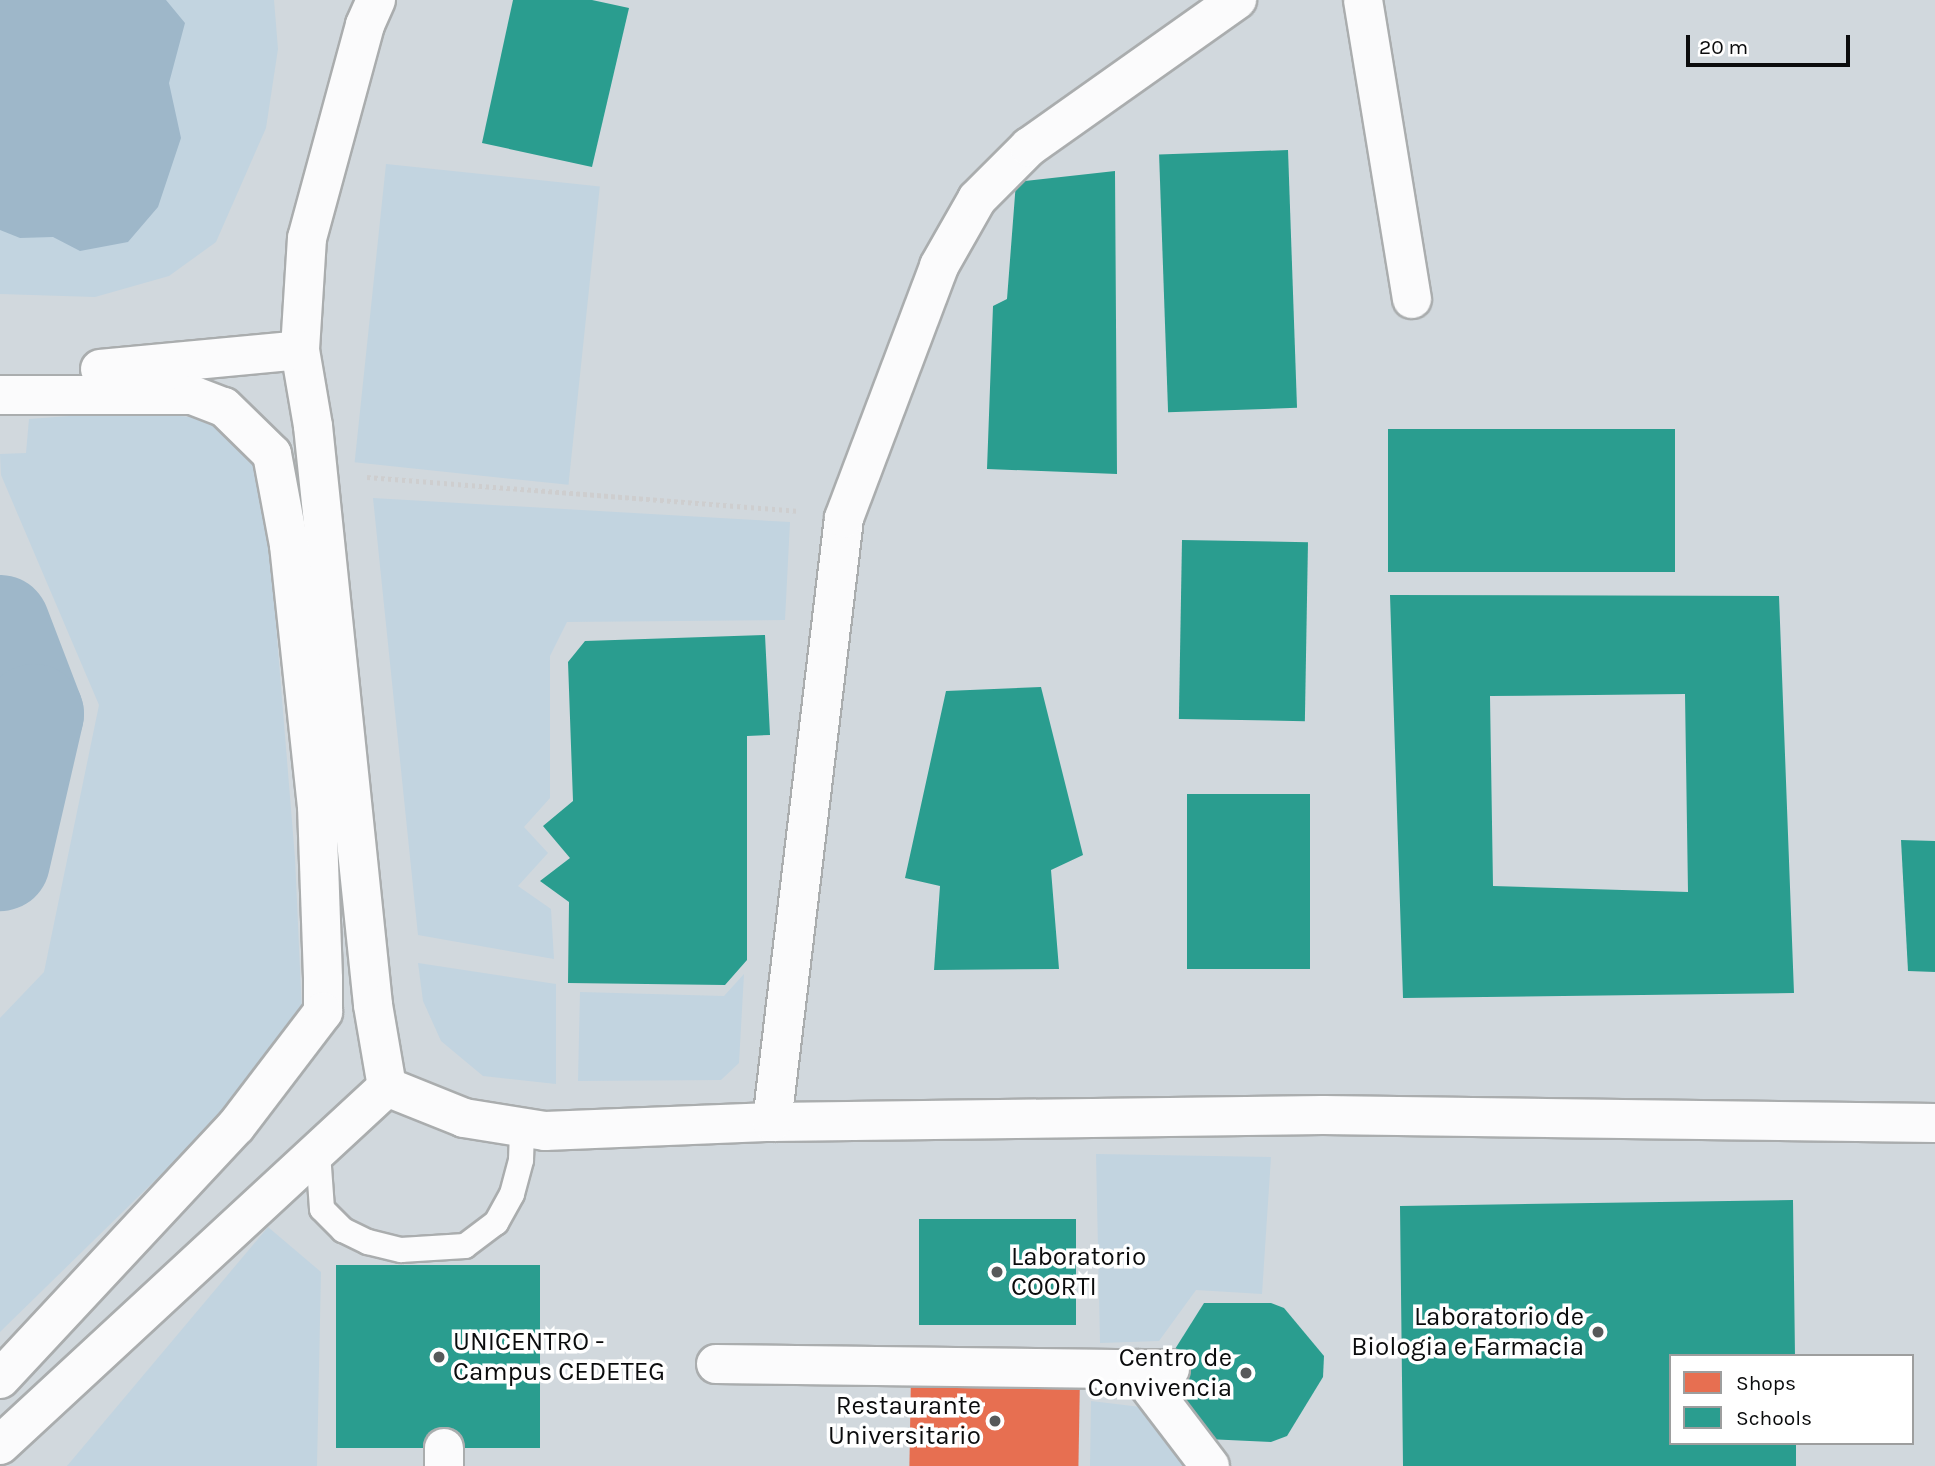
<!DOCTYPE html>
<html>
<head>
<meta charset="utf-8">
<style>
  body { margin:0 }
  #map { position:relative; width:1935px; height:1466px; overflow:hidden; background:#e4e7e9; font-family:Karla,sans-serif }
  div>[style] { position:absolute }
  .built>* { inset:0; background:#d1d8dd }
  .green>* { inset:0; background:#c2d4e0; transform-origin:0 0 }
  .water>* { inset:0; background:#9eb7c9 }
  .shops>* { inset:0; background:#e76f51; transform-origin:0 0 }
  .schools>* { inset:0; background:#2a9d8f; transform-origin:0 0 }
  .river>* { height:100px; margin:-50px; padding:0 50px; transform-origin:50px; border-radius:50px; background:#9eb7c9 }
  .path>* { height:4.5px; margin-top:-2.25px; transform-origin:0; background:repeating-linear-gradient(90deg,#cececf 0 3.5px,transparent 0 7px) }
  .roads { filter:drop-shadow(2px 0 #aaadae) drop-shadow(-2px 0 #aaadae) drop-shadow(0 2px #aaadae) drop-shadow(0 -2px #aaadae) }
  .lane>* { height:24px; margin:-12px; padding:0 12px; transform-origin:12px; border-radius:12px; background:#fbfbfc }
  .street>* { height:38px; margin:-19px; padding:0 19px; transform-origin:19px; border-radius:19px; background:#fbfbfc }
  .dots>* { width:19px; height:19px; translate:-50% -50%; box-sizing:border-box; border:4px solid #fff; border-radius:50% }
  span { translate:-50% -50%; white-space:nowrap; text-align:center; line-height:1.15; -webkit-text-stroke:7px #fff; paint-order:stroke }
  .poi-label { font-size:26px; color:#0b0c0d }
  .left { translate:0 -50%; text-align:left }
  .right { translate:-100% -50%; text-align:right }
  .legend { position:absolute; left:1669px; top:1354px; width:245px; height:91px; box-sizing:border-box; background:#fff; border:2px solid #9d9e9e; margin:0; padding:9px 12px; list-style:none; font-size:21px; color:#0b0c0d }
  .legend li { display:flex; align-items:center; gap:14px; height:35px }
  .legend b { width:35px; border:2px solid #9d9e9e }
  .scale { position:absolute; left:1686px; top:35px; width:164px; height:32px; box-sizing:border-box; border:4px solid #0b0c0d; border-top:0; padding-left:9px; font-size:21px; line-height:24px; white-space:nowrap; color:#0b0c0d; -webkit-text-stroke:5px #fff; paint-order:stroke }
</style>
</head>
<body>
<div id="map">
  <div class="built">
    <i style="clip-path:polygon(evenodd,0 0,1935px 0,1935px 1466px,0 1466px,0 905px,45px 711px,0 608px,0 0,1671px 1356px,1912px 1356px,1912px 1443px,1671px 1443px,1671px 1356px)"></i>
  </div>
  <div class="green">
    <i style="clip-path:polygon(0 0,274px 0,278px 49px,266px 128px,216px 242px,169px 276px,95px 297px,0 294px)"></i>
    <i style="left:386px;top:164px;width:215px;height:300px;rotate:6deg"></i>
    <i style="clip-path:polygon(136px 411px,216px 420px,257px 467px,268px 527px,295px 858px,302px 1013px,227px 1110px,0 1332px,0 1018px,44px 972px,99px 705px,1px 475px,0 454px,26px 453px,29px 419px)"></i>
    <i style="clip-path:polygon(373px 498px,790px 522px,785px 620px,567px 622px,550px 656px,550px 798px,524px 827px,548px 853px,518px 886px,551px 909px,554px 959px,418px 935px)"></i>
    <i style="clip-path:polygon(418px 963px,556px 984px,556px 1084px,483px 1076px,441px 1041px,423px 1001px)"></i>
    <i style="clip-path:polygon(744px 974px,739px 1063px,721px 1080px,578px 1081px,580px 992px,724px 996px)"></i>
    <i style="clip-path:polygon(1096px 1154px,1271px 1157px,1262px 1294px,1196px 1290px,1159px 1341px,1100px 1343px)"></i>
    <i style="clip-path:polygon(268px 1227px,321px 1272px,317px 1466px,67px 1466px)"></i>
    <i style="clip-path:polygon(1091px 1401px,1149px 1408px,1197px 1466px,1090px 1466px)"></i>
  </div>
  <div class="water">
    <i style="clip-path:polygon(0 0,166px 0,185px 23px,169px 83px,181px 138px,158px 207px,128px 242px,80px 251px,53px 237px,20px 238px,0 230px)"></i>
  </div>
  <div class="shops">
    <i style="left:911px;top:1374px;width:169px;height:92px;rotate:1deg"></i>
  </div>
  <div class="schools">
    <i style="clip-path:polygon(513px 0,592px 0,629px 8px,592px 167px,482px 143px)"></i>
    <i style="left:1288px;top:150px;width:258px;height:129px;rotate:88deg"></i>
    <i style="clip-path:polygon(1115px 171px,1117px 474px,987px 469px,993px 306px,1007px 299px,1016px 182px)"></i>
    <i style="left:1388px;top:429px;width:287px;height:143px"></i>
    <i style="left:1182px;top:540px;width:126px;height:179px;rotate:1deg"></i>
    <i style="clip-path:polygon(evenodd,1390px 595px,1779px 596px,1794px 993px,1403px 998px,1390px 595px,1685px 694px,1688px 892px,1493px 886px,1490px 696px,1685px 694px)"></i>
    <i style="clip-path:polygon(765px 635px,770px 735px,747px 736px,747px 960px,725px 985px,568px 983px,569px 902px,540px 881px,570px 858px,543px 826px,573px 801px,568px 662px,585px 641px)"></i>
    <i style="clip-path:polygon(1041px 687px,1083px 855px,1051px 870px,1059px 969px,934px 970px,940px 886px,905px 878px,946px 691px)"></i>
    <i style="left:1310px;top:794px;width:175px;height:123px;rotate:90deg"></i>
    <i style="clip-path:polygon(1901px 840px,1935px 841px,1935px 972px,1908px 971px)"></i>
    <i style="clip-path:polygon(1793px 1200px,1795px 1356px,1671px 1356px,1671px 1443px,1796px 1443px,1796px 1466px,1403px 1466px,1400px 1206px)"></i>
    <i style="left:919px;top:1219px;width:157px;height:106px"></i>
    <i style="left:540px;top:1265px;width:183px;height:204px;rotate:90deg"></i>
    <i style="clip-path:polygon(1204px 1303px,1271px 1303px,1284px 1308px,1324px 1356px,1323px 1377px,1287px 1436px,1271px 1442px,1207px 1439px,1169px 1382px,1170px 1357px)"></i>
  </div>
  <div class="river">
    <i style="left:0;top:625px;width:95px;rotate:69.1deg"></i>
    <i style="left:34px;top:714px;width:151px;rotate:103deg"></i>
  </div>
  <div class="path">
    <i style="left:367px;top:477px;width:431px;rotate:4.5deg"></i>
  </div>
  <div class="roads">
    <div class="lane">
      <i style="left:318px;top:1153px;width:56px;rotate:85.9deg"></i>
      <i style="left:322px;top:1209px;width:30px;rotate:45deg"></i>
      <i style="left:343px;top:1230px;width:28px;rotate:26deg"></i>
      <i style="left:368px;top:1242px;width:34px;rotate:14deg"></i>
      <i style="left:401px;top:1250px;width:64px;rotate:-3.6deg"></i>
      <i style="left:465px;top:1246px;width:39px;rotate:-37deg"></i>
      <i style="left:496px;top:1223px;width:33px;rotate:-61deg"></i>
      <i style="left:512px;top:1194px;width:35px;rotate:-75deg"></i>
      <i style="left:521px;top:1160px;width:33px;rotate:-88deg"></i>
    </div>
    <div class="street">
      <i style="left:376px;top:0;width:27px;rotate:114deg"></i>
      <i style="left:365px;top:25px;width:221px;rotate:105.2deg"></i>
      <i style="left:307px;top:238px;width:112px;rotate:93.6deg"></i>
      <i style="left:300px;top:350px;width:77px;rotate:80.3deg"></i>
      <i style="left:313px;top:426px;width:582px;rotate:84.08deg"></i>
      <i style="left:373px;top:1005px;width:83px;rotate:80.3deg"></i>
      <i style="left:1363px;top:0;width:303px;rotate:80.7deg"></i>
      <i style="left:100px;top:369px;width:201px;rotate:-5.4deg"></i>
      <i style="left:0;top:395px;width:192px"></i>
      <i style="left:192px;top:395px;width:34px;rotate:21deg"></i>
      <i style="left:224px;top:407px;width:67px;rotate:44.4deg"></i>
      <i style="left:272px;top:454px;width:93px;rotate:79.4deg"></i>
      <i style="left:289px;top:545px;width:262px;rotate:83.9deg"></i>
      <i style="left:317px;top:806px;width:173px;rotate:88deg"></i>
      <i style="left:323px;top:979px;width:33px;rotate:90deg"></i>
      <i style="left:323px;top:1012px;width:143px;rotate:127.3deg"></i>
      <i style="left:236px;top:1126px;width:346px;rotate:133deg"></i>
      <i style="left:387px;top:1087px;width:83px;rotate:21.9deg"></i>
      <i style="left:464px;top:1118px;width:82px;rotate:9.1deg"></i>
      <i style="left:545px;top:1131px;width:227px;rotate:-2.3deg"></i>
      <i style="left:772px;top:1122px;width:551px;rotate:-0.73deg"></i>
      <i style="left:1323px;top:1115px;width:612px;rotate:0.75deg"></i>
      <i style="left:772px;top:1122px;width:608px;rotate:-83.2deg"></i>
      <i style="left:844px;top:518px;width:269px;rotate:-69.3deg"></i>
      <i style="left:939px;top:266px;width:77px;rotate:-60.4deg"></i>
      <i style="left:977px;top:199px;width:74px;rotate:-45deg"></i>
      <i style="left:1029px;top:147px;width:255px;rotate:-35.3deg"></i>
      <i style="left:716px;top:1364px;width:420px;rotate:0.7deg"></i>
      <i style="left:1170px;top:1369px;width:34px;rotate:180deg"></i>
      <i style="left:1136px;top:1369px;width:122px;rotate:52.7deg"></i>
      <i style="left:0;top:1445px;width:527px;rotate:-42.77deg"></i>
      <i style="left:444px;top:1466px;width:18px;rotate:-90deg"></i>
    </div>
  </div>
  <div class="dots">
    <i style="left:997px;top:1272px;background:#57595a"></i>
    <i style="left:1598px;top:1332px;background:#57595a"></i>
    <i style="left:439px;top:1357px;background:#57595a"></i>
    <i style="left:1246px;top:1373px;background:#57595a"></i>
    <i style="left:995px;top:1421px;background:#57595a"></i>
  </div>
  <div class="poi-label">
    <span class="left" style="left:1011px;top:1272px">Laboratorio<br>COORTI</span>
    <span class="right" style="left:1584px;top:1332px">Laboratorio de<br>Biologia e Farmacia</span>
    <span class="left" style="left:453px;top:1357px">UNICENTRO -<br>Campus CEDETEG</span>
    <span class="right" style="left:1232px;top:1373px">Centro de<br>Convivencia</span>
    <span class="right" style="left:981px;top:1421px">Restaurante<br>Universitario</span>
  </div>
  <ul class="legend">
  <li><b style="height:19px;background:#e76f51"></b>Shops</li>
  <li><b style="height:19px;background:#2a9d8f"></b>Schools</li>
  </ul>
  <div class="scale">20 m</div>
</div>
</body>
</html>
